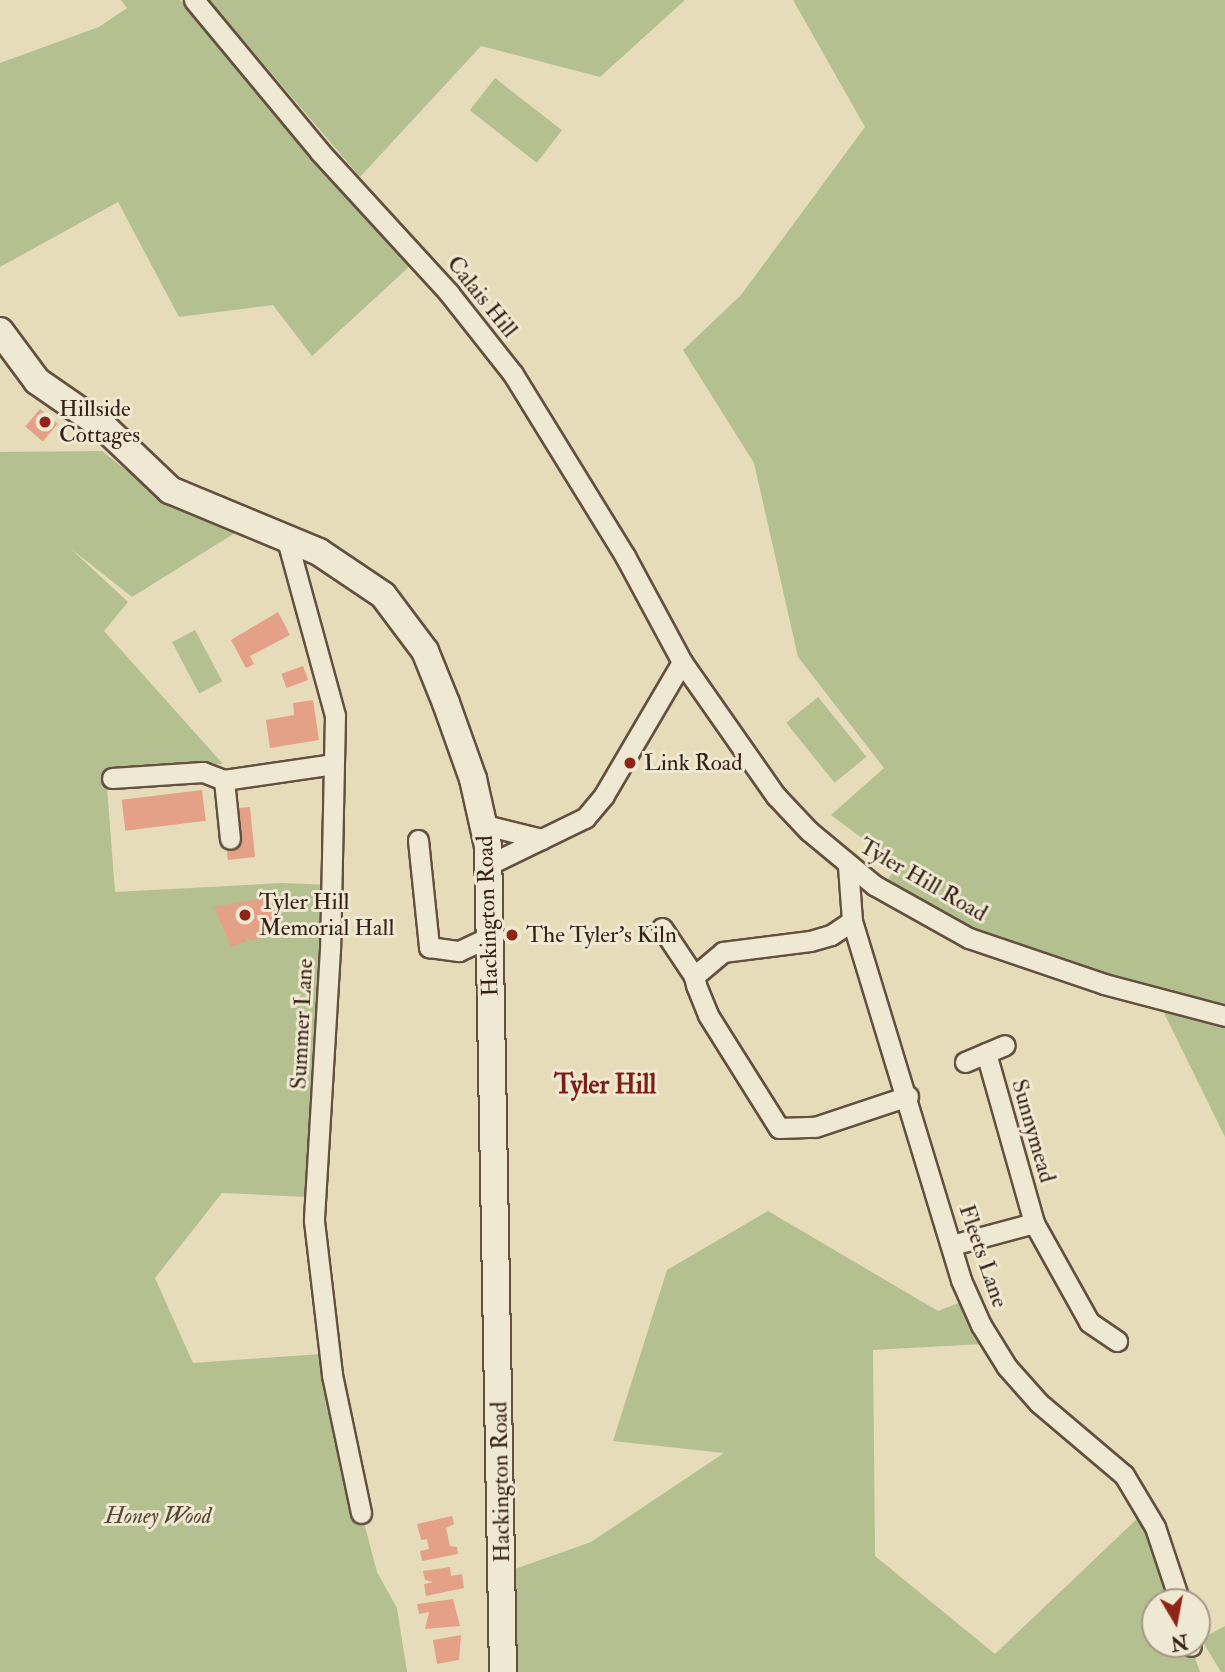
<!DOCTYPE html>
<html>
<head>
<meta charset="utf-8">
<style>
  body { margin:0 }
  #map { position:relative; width:1225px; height:1672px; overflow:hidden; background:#e6dcba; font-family:"IM FELL Double Pica",serif }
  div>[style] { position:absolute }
  .green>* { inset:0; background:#b5c090; transform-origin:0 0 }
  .building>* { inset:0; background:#e5a188; transform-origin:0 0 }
  .roads { filter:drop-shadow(2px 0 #635040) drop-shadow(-2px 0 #635040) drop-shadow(0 2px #635040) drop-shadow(0 -2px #635040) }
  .street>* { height:19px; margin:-9.5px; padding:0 9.5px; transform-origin:9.5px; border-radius:9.5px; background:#efe8d2 }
  .secondary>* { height:26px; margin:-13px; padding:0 13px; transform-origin:13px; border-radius:13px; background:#efe8d2 }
  .dots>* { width:19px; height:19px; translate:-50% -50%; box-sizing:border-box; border:4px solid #efe8d2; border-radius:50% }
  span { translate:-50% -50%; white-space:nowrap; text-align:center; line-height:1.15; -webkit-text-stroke:6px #efe8d2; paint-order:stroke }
  .street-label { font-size:23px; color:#372117 }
  .poi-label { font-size:23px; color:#372117 }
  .left { translate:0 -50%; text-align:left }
  .park-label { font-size:23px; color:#564935; font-style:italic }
  .quarter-label { font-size:26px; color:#7a1f14; font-weight:700 }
  .north { position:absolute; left:1141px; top:1588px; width:70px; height:70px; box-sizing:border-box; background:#efe8d2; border:2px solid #a59887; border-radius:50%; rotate:170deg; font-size:19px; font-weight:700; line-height:28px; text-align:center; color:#372117 }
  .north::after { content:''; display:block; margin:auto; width:24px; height:32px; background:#8f2418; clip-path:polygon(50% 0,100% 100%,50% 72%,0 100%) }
</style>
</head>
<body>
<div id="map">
  <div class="green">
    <i style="clip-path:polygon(121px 0,180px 0,410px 266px,312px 356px,273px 305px,179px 317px,118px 202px,0 267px,0 63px,99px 27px,127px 8px)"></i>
    <i style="clip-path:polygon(209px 0,685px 0,600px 77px,481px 46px,360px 177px)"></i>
    <i style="clip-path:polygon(793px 0,1225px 0,1225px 1009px,1106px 978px,977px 933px,888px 879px,898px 865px,831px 815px,884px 768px,798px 657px,754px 463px,683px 350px,741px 295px,865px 127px)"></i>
    <i style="left:495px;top:78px;width:85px;height:41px;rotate:38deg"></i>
    <i style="clip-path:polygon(102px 451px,154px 492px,235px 533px,132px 597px,70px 548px,128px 602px,104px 631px,223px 764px,106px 774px,115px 892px,282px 883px,331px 885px,307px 1197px,222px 1193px,155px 1278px,193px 1363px,320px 1354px,377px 1572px,397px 1608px,407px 1672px,0 1672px,0 452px)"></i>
    <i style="left:195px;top:630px;width:58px;height:26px;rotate:62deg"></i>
    <i style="left:818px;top:697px;width:77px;height:41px;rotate:51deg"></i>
    <i style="clip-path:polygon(1172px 1002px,1225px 1017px,1225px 1137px,1164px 1013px)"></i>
    <i style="clip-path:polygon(768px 1211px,938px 1311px,961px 1302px,983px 1344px,873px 1350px,875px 1556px,995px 1654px,1141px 1515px,1174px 1602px,1155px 1602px,1155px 1644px,1190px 1644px,1200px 1672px,516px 1672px,515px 1569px,591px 1542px,724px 1453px,613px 1441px,667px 1270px)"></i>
    <i style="clip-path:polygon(1225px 1626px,1225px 1672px,1221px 1672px,1201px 1639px)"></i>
  </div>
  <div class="building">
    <i style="left:40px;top:409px;width:23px;height:23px;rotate:40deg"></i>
    <i style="clip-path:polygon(278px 612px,290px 635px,250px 656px,254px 664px,246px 668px,231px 640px)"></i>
    <i style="left:303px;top:666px;width:15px;height:23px;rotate:70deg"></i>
    <i style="clip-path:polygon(313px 700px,319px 740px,270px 748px,266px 720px,294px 715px,293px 703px)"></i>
    <i style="left:202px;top:790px;width:31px;height:81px;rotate:83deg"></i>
    <i style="clip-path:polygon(250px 807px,255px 857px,228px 860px,226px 846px,242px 844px,238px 808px)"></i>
    <i style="clip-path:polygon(268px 897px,278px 922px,264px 936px,252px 941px,244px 935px,247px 941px,231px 947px,214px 907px)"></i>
    <i style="clip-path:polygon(452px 1516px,454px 1524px,446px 1528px,450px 1546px,457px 1547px,458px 1554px,422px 1561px,420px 1551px,429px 1549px,427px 1539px,421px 1540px,417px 1524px)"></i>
    <i style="clip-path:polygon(450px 1567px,451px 1576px,462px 1574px,464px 1588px,426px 1596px,424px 1584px,433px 1582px,425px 1580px,423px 1571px)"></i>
    <i style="clip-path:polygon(453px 1599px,460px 1626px,425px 1629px,429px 1612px,419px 1614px,417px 1604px)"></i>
    <i style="clip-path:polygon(461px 1635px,459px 1660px,437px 1664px,433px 1640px)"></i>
  </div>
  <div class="roads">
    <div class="street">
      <i style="left:194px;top:0;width:197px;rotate:50.3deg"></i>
      <i style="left:320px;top:152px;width:191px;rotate:47.5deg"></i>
      <i style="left:449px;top:293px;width:103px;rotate:51.7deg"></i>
      <i style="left:513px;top:374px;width:214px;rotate:58.4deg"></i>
      <i style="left:625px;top:556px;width:120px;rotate:61.7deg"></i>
      <i style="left:682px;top:662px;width:164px;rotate:55deg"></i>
      <i style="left:776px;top:796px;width:48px;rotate:46.7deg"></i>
      <i style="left:809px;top:831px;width:85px;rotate:39.7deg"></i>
      <i style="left:874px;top:885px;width:109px;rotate:29.2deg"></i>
      <i style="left:969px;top:938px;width:143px;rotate:18.8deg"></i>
      <i style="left:1104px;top:984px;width:125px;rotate:14.8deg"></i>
      <i style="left:287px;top:540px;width:181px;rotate:74.7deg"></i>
      <i style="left:335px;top:715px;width:234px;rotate:91.2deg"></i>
      <i style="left:330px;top:949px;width:272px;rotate:93.4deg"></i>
      <i style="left:314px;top:1221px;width:155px;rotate:83.3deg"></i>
      <i style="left:332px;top:1375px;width:141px;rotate:78.1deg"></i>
      <i style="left:112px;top:778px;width:91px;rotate:-3.8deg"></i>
      <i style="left:203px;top:772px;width:22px;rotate:21deg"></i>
      <i style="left:224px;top:780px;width:111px;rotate:-8.3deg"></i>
      <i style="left:224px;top:780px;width:59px;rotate:84.2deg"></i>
      <i style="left:485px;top:825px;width:58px;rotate:14deg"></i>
      <i style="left:418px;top:840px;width:108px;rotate:84.1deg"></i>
      <i style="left:429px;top:947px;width:30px;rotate:8deg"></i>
      <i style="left:459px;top:951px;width:33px;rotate:-25deg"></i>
      <i style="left:488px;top:865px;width:108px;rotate:-25.9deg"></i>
      <i style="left:585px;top:818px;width:30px;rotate:-50deg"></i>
      <i style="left:604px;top:795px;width:154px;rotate:-59.6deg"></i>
      <i style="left:848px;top:866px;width:55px;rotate:85.8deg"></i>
      <i style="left:852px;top:921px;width:375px;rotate:73.1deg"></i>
      <i style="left:961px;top:1280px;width:49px;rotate:66deg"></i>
      <i style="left:981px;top:1325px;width:49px;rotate:58.2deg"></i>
      <i style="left:1007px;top:1367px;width:48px;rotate:48.4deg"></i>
      <i style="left:1039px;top:1403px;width:111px;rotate:40.3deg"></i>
      <i style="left:1124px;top:1475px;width:61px;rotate:59.2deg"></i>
      <i style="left:1155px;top:1527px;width:79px;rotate:71.6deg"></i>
      <i style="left:852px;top:921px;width:25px;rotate:146deg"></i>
      <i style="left:831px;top:935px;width:22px;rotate:164deg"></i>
      <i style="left:810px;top:941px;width:88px;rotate:172.8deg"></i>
      <i style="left:723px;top:952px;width:38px;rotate:140deg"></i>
      <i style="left:694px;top:976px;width:9px;rotate:77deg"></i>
      <i style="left:696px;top:985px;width:32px;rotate:68deg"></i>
      <i style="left:708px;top:1015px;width:133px;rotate:57.9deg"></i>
      <i style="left:779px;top:1128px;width:36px;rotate:-2deg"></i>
      <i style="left:815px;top:1127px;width:98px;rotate:-18.4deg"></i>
      <i style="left:662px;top:928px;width:58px;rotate:56.3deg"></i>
      <i style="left:986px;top:1053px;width:177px;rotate:74.2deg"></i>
      <i style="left:1034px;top:1223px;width:113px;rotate:60.9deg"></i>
      <i style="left:1089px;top:1322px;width:34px;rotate:34deg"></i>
      <i style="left:965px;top:1062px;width:43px;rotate:-23deg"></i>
      <i style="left:952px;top:1245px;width:85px;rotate:-15deg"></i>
      <i style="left:1190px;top:1644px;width:2px;rotate:63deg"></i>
    </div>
    <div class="secondary">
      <i style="left:0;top:331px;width:62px;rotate:53.5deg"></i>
      <i style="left:37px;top:381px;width:83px;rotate:34.7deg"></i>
      <i style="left:105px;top:428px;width:90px;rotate:43.6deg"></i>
      <i style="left:170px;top:490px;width:161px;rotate:22.6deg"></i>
      <i style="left:319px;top:552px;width:77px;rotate:33.9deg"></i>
      <i style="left:383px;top:595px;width:70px;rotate:53.1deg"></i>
      <i style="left:425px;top:651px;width:56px;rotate:68deg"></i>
      <i style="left:446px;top:703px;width:81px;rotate:70.4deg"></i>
      <i style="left:473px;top:779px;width:69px;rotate:77.4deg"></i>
      <i style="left:488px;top:846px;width:826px;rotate:88.96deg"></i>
    </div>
  </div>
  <div class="dots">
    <i style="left:45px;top:422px;background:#8f2418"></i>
    <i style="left:630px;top:763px;background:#8f2418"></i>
    <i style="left:245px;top:915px;background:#8f2418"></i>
    <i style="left:512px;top:935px;background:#8f2418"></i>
  </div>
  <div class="street-label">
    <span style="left:482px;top:297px;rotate:51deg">Calais Hill</span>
    <span style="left:923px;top:880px;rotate:30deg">Tyler Hill Road</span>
    <span style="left:488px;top:916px;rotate:-92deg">Hackington Road</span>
    <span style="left:302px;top:1024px;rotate:-87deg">Summer Lane</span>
    <span style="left:1033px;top:1131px;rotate:74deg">Sunnymead</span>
    <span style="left:983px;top:1256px;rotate:71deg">Fleets Lane</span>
    <span style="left:501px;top:1482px;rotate:-91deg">Hackington Road</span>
  </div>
  <div class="poi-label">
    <span class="left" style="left:59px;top:422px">Hillside<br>Cottages</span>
    <span class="left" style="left:644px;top:763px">Link Road</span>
    <span class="left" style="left:259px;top:915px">Tyler Hill<br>Memorial Hall</span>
    <span class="left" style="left:526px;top:935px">The Tyler's Kiln</span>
  </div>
  <div class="park-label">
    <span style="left:158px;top:1516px">Honey Wood</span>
  </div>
  <div class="quarter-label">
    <span style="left:605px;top:1086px">Tyler Hill</span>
  </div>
  <div class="north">N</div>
</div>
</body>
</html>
